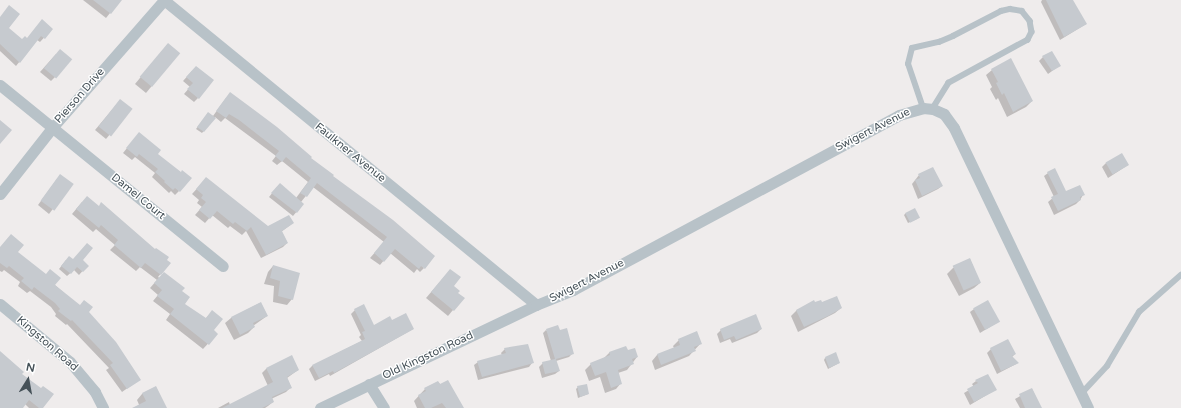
<!DOCTYPE html>
<html>
<head>
<meta charset="utf-8">
<style>
  body { margin:0 }
  #map { position:relative; width:1181px; height:408px; overflow:hidden; background:#efecec; font-family:"Varela Round",sans-serif }
  div>[style] { position:absolute }
  .shadow>* { inset:0; background:#0003 }
  .building>* { inset:0; background:#c6cacf; transform-origin:0 0 }
  .service>* { height:5.5px; margin:-2.75px; padding:0 2.75px; transform-origin:2.75px; border-radius:2.75px; background:#b8c2c8 }
  .minor>* { height:11px; margin:-5.5px; padding:0 5.5px; transform-origin:5.5px; border-radius:5.5px; background:#b8c2c8 }
  span { translate:-50% -50%; white-space:nowrap; text-align:center; line-height:1.15; -webkit-text-stroke:3px #fff; paint-order:stroke }
  .street-label { font-size:11px; color:#455158 }
  .north { position:absolute; left:8px; top:360px; width:40px; height:40px; -webkit-text-stroke:3px #fff; paint-order:stroke; rotate:11deg; font-size:11px; font-weight:700; line-height:16px; text-align:center; color:#455158 }
  .north::after { content:''; display:block; margin:auto; width:14px; height:18px; background:#455158; clip-path:polygon(50% 0,100% 100%,50% 72%,0 100%) }
</style>
</head>
<body>
<div id="map">
  <div class="shadow">
    <i style="clip-path:polygon(83px 0,118px 0,119px 2px,106px 18px)"></i>
    <i style="clip-path:polygon(1042px 0,1072px 0,1086px 24px,1060px 40px,1041px 2px)"></i>
    <i style="clip-path:polygon(0 17px,7px 29px,22px 41px,52px 29px,40px 42px,37px 40px,16px 66px,0 51px)"></i>
    <i style="clip-path:polygon(168px 44px,151px 87px,146px 93px,135px 84px)"></i>
    <i style="clip-path:polygon(56px 54px,55px 77px,51px 81px,40px 72px)"></i>
    <i style="clip-path:polygon(1043px 57px,1059px 66px,1048px 74px,1039px 61px)"></i>
    <i style="clip-path:polygon(992px 70px,1032px 101px,1026px 107px,1007px 117px,998px 98px,996px 100px,990px 89px,992px 87px,986px 75px)"></i>
    <i style="clip-path:polygon(192px 71px,198px 98px,194px 102px,184px 94px,190px 87px,183px 81px)"></i>
    <i style="clip-path:polygon(226px 98px,310px 158px,332px 177px,424px 268px,420px 272px,417px 269px,414px 273px,390px 253px,380px 265px,370px 258px,384px 242px,313px 187px,301px 202px,303px 204px,293px 216px,269px 197px,277px 187px,296px 198px,308px 182px,282px 161px,277px 165px,272px 161px,276px 156px,225px 118px,221px 122px,215px 117px,202px 133px,196px 129px,208px 113px,213px 116px)"></i>
    <i style="clip-path:polygon(117px 104px,131px 109px,106px 139px,95px 130px)"></i>
    <i style="clip-path:polygon(136px 137px,157px 154px,179px 191px,175px 195px,171px 191px,169px 193px,152px 177px,155px 173px,135px 157px,132px 160px,123px 153px)"></i>
    <i style="clip-path:polygon(1106px 163px,1128px 165px,1108px 178px,1102px 167px)"></i>
    <i style="clip-path:polygon(1048px 173px,1065px 192px,1083px 195px,1080px 200px,1076px 204px,1054px 215px,1048px 202px,1054px 197px,1044px 176px)"></i>
    <i style="clip-path:polygon(919px 175px,942px 186px,938px 189px,918px 199px,912px 184px)"></i>
    <i style="clip-path:polygon(57px 179px,72px 184px,49px 214px,38px 205px)"></i>
    <i style="clip-path:polygon(202px 183px,268px 227px,293px 223px,281px 232px,287px 243px,283px 247px,261px 258px,246px 231px,242px 235px,230px 226px,228px 228px,212px 215px,205px 223px,195px 215px,202px 207px,197px 203px,199px 200px,192px 194px)"></i>
    <i style="clip-path:polygon(82px 202px,170px 263px,158px 277px,180px 291px,183px 304px,205px 319px,212px 312px,212px 331px,217px 334px,203px 349px,166px 320px,170px 314px,153px 301px,158px 295px,150px 288px,157px 280px,140px 267px,136px 271px,110px 250px,115px 245px,96px 229px,93px 232px,72px 214px)"></i>
    <i style="clip-path:polygon(906px 213px,917px 219px,908px 223px,904px 215px)"></i>
    <i style="clip-path:polygon(0 248px,17px 252px,87px 313px,139px 380px,122px 392px,106px 370px,109px 368px,67px 324px,66px 325px,55px 316px,56px 314px,51px 307px,30px 291px,27px 293px,18px 286px,20px 282px,4px 270px,2px 272px,0 271px)"></i>
    <i style="clip-path:polygon(970px 259px,980px 283px,974px 288px,959px 296px,947px 274px,953px 268px)"></i>
    <i style="clip-path:polygon(66px 260px,81px 260px,87px 266px,79px 275px,74px 270px,67px 276px,59px 269px)"></i>
    <i style="clip-path:polygon(273px 266px,292px 299px,287px 305px,273px 302px,274px 286px,264px 284px,268px 272px)"></i>
    <i style="clip-path:polygon(445px 276px,453px 286px,453px 310px,448px 316px,426px 298px)"></i>
    <i style="clip-path:polygon(260px 303px,267px 316px,253px 326px,254px 327px,248px 333px,234px 340px,225px 323px,231px 318px)"></i>
    <i style="clip-path:polygon(814px 304px,841px 308px,835px 313px,798px 332px,791px 316px,797px 310px)"></i>
    <i style="clip-path:polygon(974px 309px,998px 322px,980px 333px,970px 312px)"></i>
    <i style="clip-path:polygon(355px 310px,374px 326px,392px 322px,413px 329px,330px 376px,329px 374px,315px 381px,309px 369px,312px 366px,362px 341px,359px 337px,361px 335px,351px 314px)"></i>
    <i style="clip-path:polygon(761px 329px,757px 333px,732px 343px,730px 339px,720px 343px,717px 334px,721px 330px)"></i>
    <i style="clip-path:polygon(546px 330px,573px 353px,569px 357px,556px 361px,559px 371px,555px 374px,542px 378px,539px 367px,543px 363px,551px 361px,543px 333px)"></i>
    <i style="clip-path:polygon(679px 340px,701px 343px,689px 356px,655px 370px,652px 361px,657px 355px,674px 348px,673px 346px)"></i>
    <i style="clip-path:polygon(505px 349px,532px 363px,529px 367px,478px 380px,474px 365px,478px 362px,502px 355px,501px 353px)"></i>
    <i style="clip-path:polygon(991px 349px,1015px 354px,1012px 357px,1018px 363px,997px 374px,987px 353px)"></i>
    <i style="clip-path:polygon(627px 351px,637px 357px,627px 370px,618px 373px,621px 383px,616px 389px,605px 393px,600px 377px,589px 381px,585px 370px,591px 364px,604px 358px,610px 352px)"></i>
    <i style="clip-path:polygon(0 352px,21px 374px,41px 408px,29px 408px,25px 404px,21px 408px,0 408px)"></i>
    <i style="clip-path:polygon(292px 357px,298px 370px,287px 378px,291px 387px,286px 392px,271px 399px,273px 402px,268px 406px,265px 408px,218px 408px,229px 402px,230px 405px,268px 386px,262px 373px,266px 369px)"></i>
    <i style="clip-path:polygon(825px 358px,839px 363px,828px 369px,824px 360px)"></i>
    <i style="clip-path:polygon(976px 381px,995px 390px,970px 405px,964px 393px,974px 387px,972px 384px)"></i>
    <i style="clip-path:polygon(438px 382px,463px 408px,417px 408px,414px 401px,425px 389px)"></i>
    <i style="clip-path:polygon(156px 387px,166px 408px,138px 408px,140px 407px,137px 400px,142px 394px)"></i>
    <i style="clip-path:polygon(578px 387px,588px 394px,578px 398px,576px 389px)"></i>
    <i style="clip-path:polygon(1032px 389px,1041px 408px,1020px 408px,1015px 399px)"></i>
  </div>
  <div class="building">
    <i style="clip-path:polygon(93px 0,122px 0,111px 14px)"></i>
    <i style="clip-path:polygon(1046px 0,1073px 0,1087px 24px,1064px 37px)"></i>
    <i style="clip-path:polygon(9px 5px,20px 14px,9px 28px,22px 39px,25px 36px,27px 38px,42px 19px,53px 29px,45px 39px,41px 36px,20px 63px,0 44px,0 17px)"></i>
    <i style="left:168px;top:43px;width:16px;height:44px;rotate:40deg"></i>
    <i style="left:60px;top:49px;width:16px;height:25px;rotate:40deg"></i>
    <i style="clip-path:polygon(1052px 51px,1061px 66px,1052px 71px,1042px 56px)"></i>
    <i style="clip-path:polygon(1011px 58px,1033px 101px,1013px 112px,1004px 93px,1002px 95px,996px 83px,998px 82px,991px 69px)"></i>
    <i style="clip-path:polygon(196px 66px,214px 80px,199px 99px,187px 89px,193px 83px,186px 77px)"></i>
    <i style="clip-path:polygon(230px 92px,277px 127px,312px 157px,311px 158px,334px 175px,333px 176px,393px 220px,435px 256px,425px 269px,421px 266px,419px 269px,395px 249px,384px 262px,374px 253px,387px 237px,317px 183px,307px 197px,300px 193px,311px 178px,286px 157px,282px 162px,275px 156px,279px 151px,239px 120px,229px 114px,226px 118px,216px 111px)"></i>
    <i style="left:120px;top:99px;width:16px;height:35px;rotate:38deg"></i>
    <i style="clip-path:polygon(208px 112px,216px 118px,204px 132px,197px 127px)"></i>
    <i style="clip-path:polygon(0 120px,12px 130px,0 144px)"></i>
    <i style="clip-path:polygon(139px 132px,161px 150px,158px 154px,181px 172px,182px 170px,192px 178px,180px 192px,175px 188px,173px 190px,164px 182px,165px 181px,155px 172px,158px 169px,139px 154px,137px 157px,126px 148px)"></i>
    <i style="left:1122px;top:153px;width:14px;height:19px;rotate:60deg"></i>
    <i style="clip-path:polygon(933px 167px,943px 186px,922px 196px,915px 180px,920px 178px,918px 174px)"></i>
    <i style="clip-path:polygon(1055px 168px,1066px 191px,1080px 185px,1085px 195px,1080px 197px,1081px 200px,1058px 211px,1051px 197px,1058px 194px,1047px 172px)"></i>
    <i style="left:60px;top:174px;width:17px;height:33px;rotate:36deg"></i>
    <i style="clip-path:polygon(206px 177px,268px 226px,289px 215px,294px 223px,282px 231px,288px 243px,266px 255px,251px 227px,247px 231px,235px 222px,233px 224px,217px 211px,210px 219px,199px 210px,206px 202px,201px 198px,203px 195px,196px 189px)"></i>
    <i style="clip-path:polygon(280px 183px,304px 204px,297px 213px,271px 193px)"></i>
    <i style="clip-path:polygon(87px 196px,99px 206px,101px 202px,155px 249px,156px 248px,169px 257px,167px 260px,171px 263px,161px 275px,145px 263px,141px 268px,114px 245px,118px 240px,101px 225px,99px 228px,76px 209px)"></i>
    <i style="left:915px;top:208px;width:11px;height:11px;rotate:63deg"></i>
    <i style="clip-path:polygon(11px 234px,24px 245px,18px 252px,46px 274px,50px 269px,61px 278px,55px 285px,80px 305px,84px 300px,93px 307px,89px 312px,116px 342px,141px 380px,127px 389px,110px 365px,113px 363px,72px 320px,71px 321px,58px 311px,60px 309px,55px 303px,34px 287px,32px 290px,21px 281px,24px 278px,9px 266px,7px 268px,0 263px,0 247px)"></i>
    <i style="clip-path:polygon(87px 243px,93px 248px,83px 260px,89px 266px,83px 272px,77px 267px,71px 274px,61px 266px,69px 256px,73px 259px)"></i>
    <i style="left:970px;top:258px;width:27px;height:19px;rotate:66deg"></i>
    <i style="clip-path:polygon(273px 265px,300px 273px,293px 300px,278px 296px,280px 281px,270px 278px)"></i>
    <i style="clip-path:polygon(450px 269px,461px 277px,454px 286px,460px 291px,458px 293px,465px 298px,454px 311px,431px 292px)"></i>
    <i style="clip-path:polygon(164px 272px,185px 288px,182px 291px,190px 297px,185px 304px,206px 318px,212px 310px,223px 319px,214px 330px,218px 334px,209px 345px,170px 314px,174px 309px,157px 296px,162px 290px,154px 283px)"></i>
    <i style="clip-path:polygon(837px 296px,842px 308px,828px 316px,804px 327px,796px 310px,814px 300px,815px 302px,821px 300px,822px 302px)"></i>
    <i style="left:988px;top:300px;width:25px;height:17px;rotate:61deg"></i>
    <i style="clip-path:polygon(261px 302px,268px 316px,253px 323px,255px 327px,240px 335px,231px 317px)"></i>
    <i style="clip-path:polygon(364px 304px,374px 325px,390px 316px,392px 320px,406px 313px,414px 329px,334px 373px,333px 371px,319px 378px,312px 365px,365px 339px,362px 332px,365px 331px,354px 309px)"></i>
    <i style="clip-path:polygon(756px 314px,762px 329px,736px 340px,734px 336px,724px 340px,720px 329px)"></i>
    <i style="clip-path:polygon(558px 325px,560px 330px,567px 328px,574px 354px,556px 359px,560px 371px,545px 374px,542px 362px,555px 359px,546px 329px)"></i>
    <i style="clip-path:polygon(697px 331px,702px 344px,694px 347px,696px 351px,661px 365px,657px 354px,680px 345px,678px 339px)"></i>
    <i style="clip-path:polygon(1008px 339px,1016px 354px,1012px 356px,1019px 363px,1001px 371px,990px 348px)"></i>
    <i style="clip-path:polygon(528px 344px,534px 363px,482px 377px,477px 361px,506px 353px,504px 348px)"></i>
    <i style="clip-path:polygon(626px 346px,628px 350px,635px 348px,638px 357px,632px 359px,634px 364px,618px 370px,622px 384px,611px 388px,606px 372px,595px 376px,590px 363px,610px 355px,609px 352px)"></i>
    <i style="clip-path:polygon(0 351px,24px 372px,22px 374px,41px 388px,43px 386px,54px 394px,43px 408px,39px 408px,29px 400px,23px 408px,0 408px)"></i>
    <i style="clip-path:polygon(836px 352px,840px 363px,829px 368px,825px 357px)"></i>
    <i style="clip-path:polygon(292px 355px,299px 370px,287px 377px,292px 388px,272px 397px,274px 402px,262px 408px,222px 408px,273px 382px,266px 368px)"></i>
    <i style="clip-path:polygon(988px 374px,997px 390px,974px 402px,967px 389px,978px 383px,975px 380px)"></i>
    <i style="clip-path:polygon(448px 380px,464px 408px,446px 408px,442px 403px,431px 408px,425px 408px,418px 395px,426px 391px,424px 388px,438px 381px,440px 384px)"></i>
    <i style="clip-path:polygon(587px 384px,589px 394px,580px 397px,577px 386px)"></i>
    <i style="clip-path:polygon(156px 386px,167px 408px,132px 408px,146px 401px,142px 393px)"></i>
    <i style="clip-path:polygon(1032px 388px,1042px 408px,1025px 408px,1019px 394px)"></i>
  </div>
  <div class="service">
    <i style="left:923px;top:108px;width:46px;rotate:-108.8deg"></i>
    <i style="left:908px;top:64px;width:16px;rotate:-76deg"></i>
    <i style="left:912px;top:48px;width:28px;rotate:-13deg"></i>
    <i style="left:939px;top:42px;width:15px;rotate:-23deg"></i>
    <i style="left:953px;top:36px;width:54px;rotate:-27.5deg"></i>
    <i style="left:1001px;top:11px;width:9px;rotate:-13deg"></i>
    <i style="left:1010px;top:9px;width:12px;rotate:9deg"></i>
    <i style="left:1022px;top:11px;width:13px;rotate:51deg"></i>
    <i style="left:1030px;top:21px;width:11px;rotate:80deg"></i>
    <i style="left:1032px;top:32px;width:9px;rotate:117deg"></i>
    <i style="left:1028px;top:40px;width:90px;rotate:151.4deg"></i>
    <i style="left:949px;top:83px;width:31px;rotate:122deg"></i>
    <i style="left:1081px;top:394px;width:38px;rotate:-47deg"></i>
    <i style="left:1107px;top:366px;width:63px;rotate:-59.3deg"></i>
    <i style="left:1139px;top:312px;width:56px;rotate:-41.4deg"></i>
  </div>
  <div class="minor">
    <i style="left:164px;top:0;width:481px;rotate:39.3deg"></i>
    <i style="left:0;top:85px;width:287px;rotate:39.1deg"></i>
    <i style="left:0;top:194px;width:84px;rotate:-51.8deg"></i>
    <i style="left:52px;top:128px;width:170px;rotate:-48.8deg"></i>
    <i style="left:0;top:304px;width:91px;rotate:39.6deg"></i>
    <i style="left:70px;top:362px;width:39px;rotate:50deg"></i>
    <i style="left:95px;top:392px;width:18px;rotate:63deg"></i>
    <i style="left:369px;top:384px;width:28px;rotate:58deg"></i>
    <i style="left:320px;top:408px;width:239px;rotate:-25.5deg"></i>
    <i style="left:536px;top:305px;width:40px;rotate:-22deg"></i>
    <i style="left:573px;top:290px;width:370px;rotate:-28.2deg"></i>
    <i style="left:899px;top:115px;width:25px;rotate:-16deg"></i>
    <i style="left:923px;top:108px;width:10px;rotate:6deg"></i>
    <i style="left:933px;top:109px;width:12px;rotate:24deg"></i>
    <i style="left:944px;top:114px;width:17px;rotate:54deg"></i>
    <i style="left:954px;top:128px;width:310px;rotate:64.4deg"></i>
  </div>
  <div class="street-label">
    <span style="left:80px;top:96px;rotate:-49deg">Pierson Drive</span>
    <span style="left:873px;top:130px;rotate:-27deg">Swigert Avenue</span>
    <span style="left:350px;top:153px;rotate:39deg">Faulkner Avenue</span>
    <span style="left:138px;top:197px;rotate:39deg">Damel Court</span>
    <span style="left:587px;top:281px;rotate:-27deg">Swigert Avenue</span>
    <span style="left:47px;top:344px;rotate:41deg">Kingston Road</span>
    <span style="left:428px;top:356px;rotate:-25deg">Old Kingston Road</span>
  </div>
  <div class="north">N</div>
</div>
</body>
</html>
